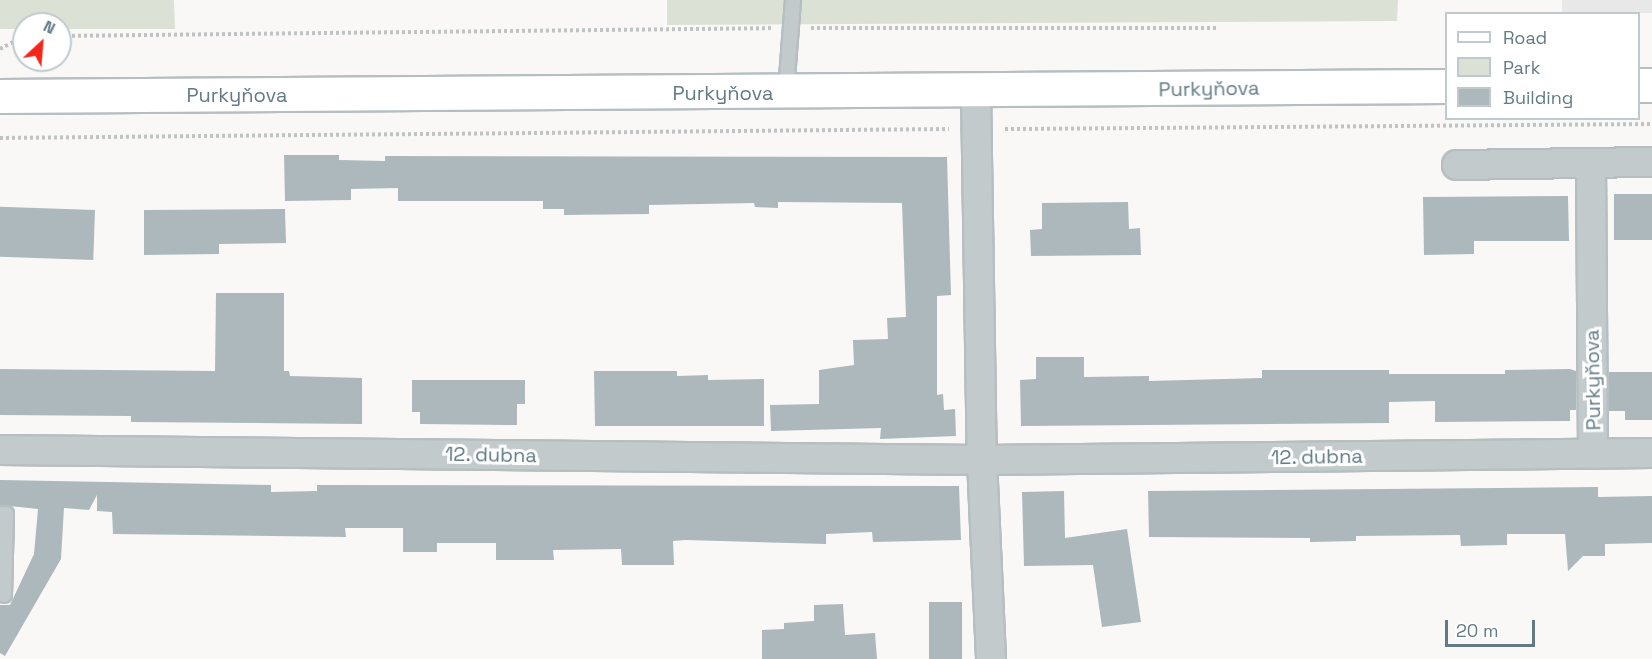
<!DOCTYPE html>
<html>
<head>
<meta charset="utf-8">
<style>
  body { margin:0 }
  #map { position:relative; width:1652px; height:659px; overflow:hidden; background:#f9f8f6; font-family:"Space Grotesk",sans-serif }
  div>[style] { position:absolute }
  .built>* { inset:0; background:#e7e8e7; transform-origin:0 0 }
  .green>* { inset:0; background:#dce1d6 }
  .building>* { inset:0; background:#acb8bc; transform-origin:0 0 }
  .path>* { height:4px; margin-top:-2px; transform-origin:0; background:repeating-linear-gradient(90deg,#bfc3c4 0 3px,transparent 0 6px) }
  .roads { filter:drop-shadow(2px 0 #b5bec1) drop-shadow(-2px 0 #b5bec1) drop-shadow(0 2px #b5bec1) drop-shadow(0 -2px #b5bec1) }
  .lane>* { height:14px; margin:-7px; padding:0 7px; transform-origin:7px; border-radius:7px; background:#c3cacc }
  .street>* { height:28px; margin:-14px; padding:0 14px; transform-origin:14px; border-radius:14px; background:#c3cacc }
  .secondary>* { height:33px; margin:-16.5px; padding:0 16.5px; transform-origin:16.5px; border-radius:16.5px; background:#fff }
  span { translate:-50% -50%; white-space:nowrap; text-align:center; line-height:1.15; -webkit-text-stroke:6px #fff; paint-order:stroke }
  .street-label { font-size:20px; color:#617a84 }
  .legend { position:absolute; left:1445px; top:12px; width:195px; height:108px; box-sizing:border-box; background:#fff; border:2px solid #c0cace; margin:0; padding:8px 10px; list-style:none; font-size:18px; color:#617a84 }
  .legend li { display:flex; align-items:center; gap:12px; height:30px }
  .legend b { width:30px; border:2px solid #c0cace }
  .north { position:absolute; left:12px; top:12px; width:60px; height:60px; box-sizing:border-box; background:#fff; border:2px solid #c0cace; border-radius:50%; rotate:26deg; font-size:16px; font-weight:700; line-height:24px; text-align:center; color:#617a84 }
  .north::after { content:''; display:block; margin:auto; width:21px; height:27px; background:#f4251a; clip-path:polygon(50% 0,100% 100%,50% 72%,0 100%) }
  .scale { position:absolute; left:1445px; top:620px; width:90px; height:27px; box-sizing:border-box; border:3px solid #617a84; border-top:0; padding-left:8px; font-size:18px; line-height:21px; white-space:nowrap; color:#617a84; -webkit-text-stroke:4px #fff; paint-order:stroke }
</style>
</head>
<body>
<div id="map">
  <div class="built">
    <i style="left:1562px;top:0;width:90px;height:13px"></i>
  </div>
  <div class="green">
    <i style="clip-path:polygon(0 0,174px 0,175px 29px,60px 29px,60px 24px,24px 24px,24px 29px,0 29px)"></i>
    <i style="clip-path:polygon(667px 0,1398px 0,1397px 21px,667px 25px)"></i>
  </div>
  <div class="building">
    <i style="clip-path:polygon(284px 155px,339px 155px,339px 160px,385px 161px,385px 156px,947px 157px,951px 295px,937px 296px,937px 395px,943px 394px,944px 410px,955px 409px,956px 436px,880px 439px,881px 428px,771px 431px,770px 405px,819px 404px,819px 370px,854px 365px,853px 340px,888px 339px,887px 318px,906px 317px,902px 203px,778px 202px,778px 208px,755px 207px,754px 203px,649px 205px,649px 214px,564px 215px,564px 209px,543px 209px,543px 201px,398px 201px,398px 188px,351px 189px,351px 200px,285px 201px)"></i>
    <i style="left:1652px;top:194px;width:46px;height:38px;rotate:90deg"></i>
    <i style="clip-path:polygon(1568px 196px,1569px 241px,1474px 241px,1474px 254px,1424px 255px,1423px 197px)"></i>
    <i style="clip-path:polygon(1128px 202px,1129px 229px,1140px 228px,1141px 255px,1031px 256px,1030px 230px,1042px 229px,1042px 203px)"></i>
    <i style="clip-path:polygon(285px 209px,286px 243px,219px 244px,219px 254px,144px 255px,144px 210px)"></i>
    <i style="left:95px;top:210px;width:50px;height:95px;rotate:92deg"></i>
    <i style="clip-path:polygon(216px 293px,284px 293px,284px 371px,289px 371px,290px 376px,362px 378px,362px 424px,131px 422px,131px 416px,0 415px,0 369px,215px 371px)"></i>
    <i style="clip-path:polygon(1036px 357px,1084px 357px,1084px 377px,1149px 376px,1149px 381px,1262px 378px,1262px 370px,1389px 370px,1389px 374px,1505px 374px,1505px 370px,1570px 369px,1576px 371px,1576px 410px,1570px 410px,1570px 421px,1435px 422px,1435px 401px,1389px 402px,1389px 423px,1021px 426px,1020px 380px,1036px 379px)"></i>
    <i style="clip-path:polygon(594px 371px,677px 371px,677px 376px,708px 375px,708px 380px,764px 379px,764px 426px,595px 426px)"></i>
    <i style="clip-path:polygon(1609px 372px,1652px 372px,1652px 420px,1625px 420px,1625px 411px,1609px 411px)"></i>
    <i style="clip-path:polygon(412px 380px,525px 380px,525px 404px,517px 404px,517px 425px,420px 424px,420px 412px,412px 412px)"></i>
    <i style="clip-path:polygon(0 480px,271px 485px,271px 492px,317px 491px,317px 485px,959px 486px,961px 540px,873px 542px,872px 532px,826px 534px,826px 544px,685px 540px,673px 541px,674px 565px,622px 565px,621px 549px,553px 550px,554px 560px,496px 560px,496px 543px,437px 543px,437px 552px,403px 552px,403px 528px,345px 528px,346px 537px,113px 534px,112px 512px,97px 511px,97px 495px,89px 510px,64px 508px,61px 559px,5px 656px,0 653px,0 605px,10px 605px,34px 554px,38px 509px,0 505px)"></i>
    <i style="clip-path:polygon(1598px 487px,1598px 497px,1652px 496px,1652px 543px,1605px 544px,1605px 556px,1583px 556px,1568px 571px,1565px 534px,1507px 534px,1507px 545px,1461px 546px,1460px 535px,1356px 536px,1356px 541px,1310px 542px,1310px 538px,1149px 537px,1148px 491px)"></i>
    <i style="clip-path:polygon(1064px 491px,1065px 538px,1127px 529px,1141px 622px,1102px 627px,1093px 565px,1024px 566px,1022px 492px)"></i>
    <i style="left:929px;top:602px;width:33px;height:57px"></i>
    <i style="clip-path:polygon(843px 604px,845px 635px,875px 633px,877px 659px,762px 659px,762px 630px,784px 629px,784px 623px,814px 621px,814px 605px)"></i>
  </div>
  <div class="path">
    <i style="left:811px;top:28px;width:407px"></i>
    <i style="left:60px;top:36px;width:711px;rotate:-0.64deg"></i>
    <i style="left:0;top:49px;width:27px;rotate:-28deg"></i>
    <i style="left:1005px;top:129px;width:647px;rotate:-0.44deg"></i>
    <i style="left:0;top:138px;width:949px;rotate:-0.54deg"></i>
  </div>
  <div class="roads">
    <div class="lane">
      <i style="left:786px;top:91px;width:91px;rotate:-85.6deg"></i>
      <i style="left:0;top:514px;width:6px"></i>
      <i style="left:6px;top:514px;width:81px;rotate:91.4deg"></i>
    </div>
    <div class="street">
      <i style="left:976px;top:91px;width:369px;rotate:89.1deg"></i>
      <i style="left:982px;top:460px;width:199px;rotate:87.4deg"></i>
      <i style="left:1591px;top:163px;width:291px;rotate:89.6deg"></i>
      <i style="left:1457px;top:165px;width:195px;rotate:-0.9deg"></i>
      <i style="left:0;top:450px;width:982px;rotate:0.58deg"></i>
      <i style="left:982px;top:460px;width:670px;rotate:-0.6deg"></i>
    </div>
    <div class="secondary">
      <i style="left:1638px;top:85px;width:14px"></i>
      <i style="left:0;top:96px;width:1446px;rotate:-0.4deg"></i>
    </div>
  </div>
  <div class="street-label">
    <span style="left:1209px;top:89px;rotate:-1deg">Purkyňova</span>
    <span style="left:723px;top:93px">Purkyňova</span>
    <span style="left:237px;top:95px">Purkyňova</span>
    <span style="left:1593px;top:380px;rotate:-91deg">Purkyňova</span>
    <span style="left:491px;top:455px;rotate:1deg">12. dubna</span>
    <span style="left:1317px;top:457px;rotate:-1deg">12. dubna</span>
  </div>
  <ul class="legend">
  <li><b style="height:8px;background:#fff"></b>Road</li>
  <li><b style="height:16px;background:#dce1d6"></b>Park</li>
  <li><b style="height:16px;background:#acb8bc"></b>Building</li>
  </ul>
  <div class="north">N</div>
  <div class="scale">20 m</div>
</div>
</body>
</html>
